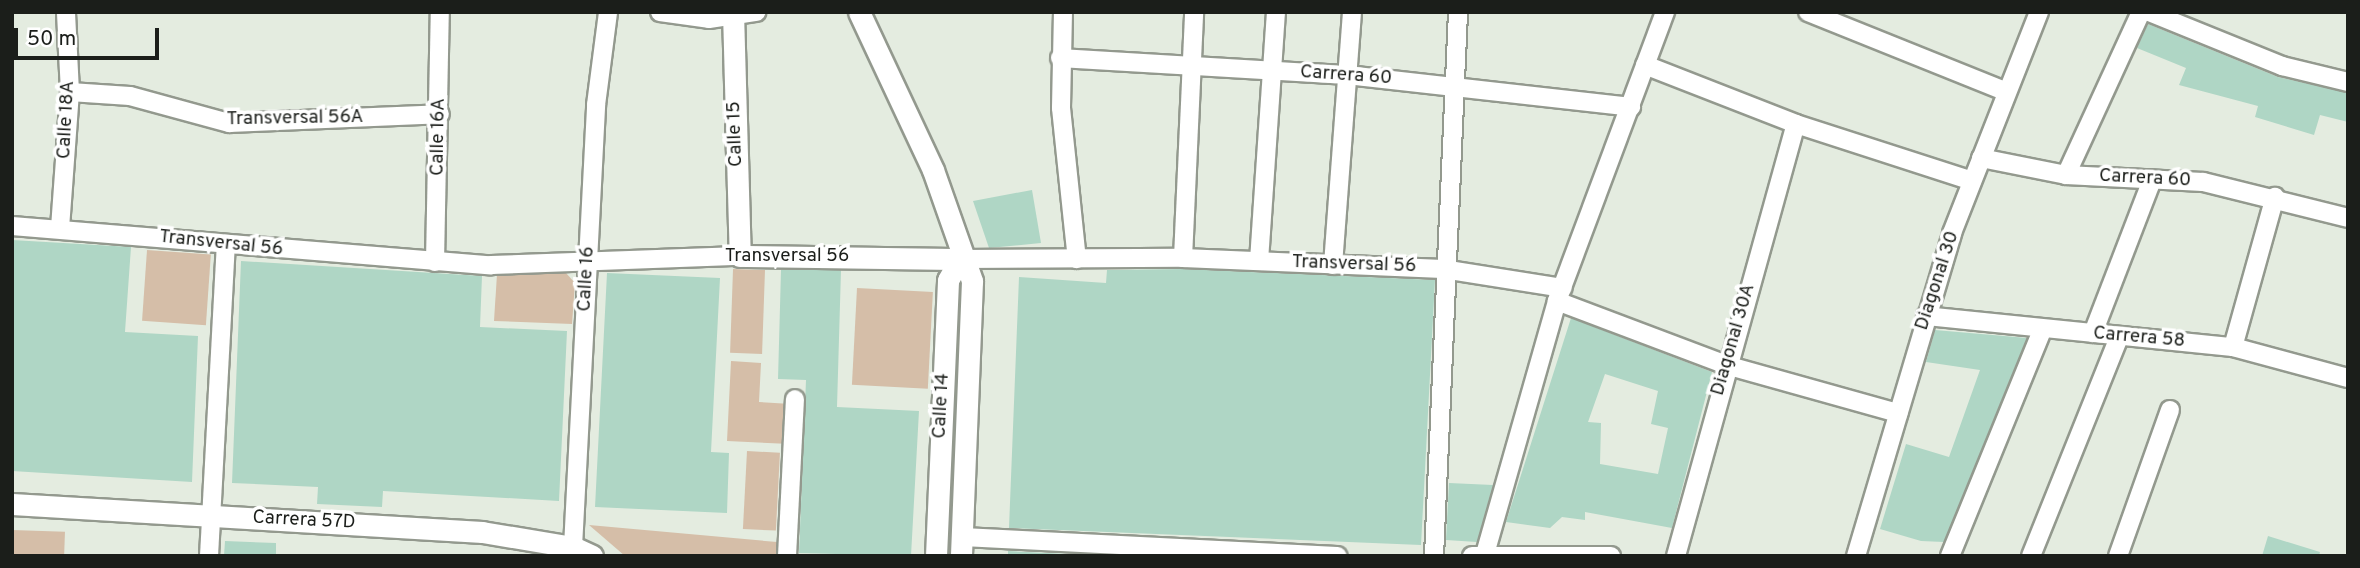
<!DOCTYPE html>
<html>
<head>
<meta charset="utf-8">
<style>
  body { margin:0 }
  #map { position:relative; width:2360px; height:568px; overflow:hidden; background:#e4ece0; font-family:Overpass,sans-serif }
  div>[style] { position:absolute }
  .green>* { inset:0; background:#d5bea8; transform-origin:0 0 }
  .building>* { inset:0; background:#afd6c5 }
  .roads { filter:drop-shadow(2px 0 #93998e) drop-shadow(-2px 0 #93998e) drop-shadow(0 2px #93998e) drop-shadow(0 -2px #93998e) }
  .minor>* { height:18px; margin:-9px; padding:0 9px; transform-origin:9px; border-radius:9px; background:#fff }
  .tertiary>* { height:21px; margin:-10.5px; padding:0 10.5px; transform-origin:10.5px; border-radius:10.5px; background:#fff }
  span { translate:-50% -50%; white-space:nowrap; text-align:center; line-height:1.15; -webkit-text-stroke:7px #fff; paint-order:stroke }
  .street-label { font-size:19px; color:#1b1e1a }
  .frame { position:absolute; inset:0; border:14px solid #1b1e1a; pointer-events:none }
  .scale { position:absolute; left:14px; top:28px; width:145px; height:32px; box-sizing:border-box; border:4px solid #1b1e1a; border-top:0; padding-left:9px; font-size:21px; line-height:24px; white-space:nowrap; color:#1b1e1a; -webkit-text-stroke:5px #fff; paint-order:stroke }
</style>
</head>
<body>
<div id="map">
  <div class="green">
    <i style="left:147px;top:250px;width:64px;height:71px;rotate:4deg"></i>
    <i style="left:765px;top:270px;width:84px;height:32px;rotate:92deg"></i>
    <i style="clip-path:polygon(566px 273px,575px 283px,572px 324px,494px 321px,497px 274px)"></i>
    <i style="left:957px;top:278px;width:9px;height:278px;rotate:6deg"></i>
    <i style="left:857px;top:288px;width:76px;height:97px;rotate:3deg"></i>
    <i style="clip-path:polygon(731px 361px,761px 363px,759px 402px,791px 404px,790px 444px,727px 441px)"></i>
    <i style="left:747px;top:451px;width:33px;height:78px;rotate:3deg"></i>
    <i style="clip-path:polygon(589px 525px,777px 542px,777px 556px,625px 556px)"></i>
    <i style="left:12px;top:530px;width:53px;height:26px;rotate:2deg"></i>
  </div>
  <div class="building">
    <i style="clip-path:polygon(2148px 24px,2278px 77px,2348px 93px,2348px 122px,2320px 115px,2314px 135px,2255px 117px,2258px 106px,2179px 85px,2186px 68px,2137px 48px)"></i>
    <i style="clip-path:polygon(1032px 190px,1041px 243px,989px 248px,973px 201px)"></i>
    <i style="clip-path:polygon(12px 240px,131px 247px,125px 332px,198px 336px,192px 482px,12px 471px)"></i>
    <i style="clip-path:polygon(241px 261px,482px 276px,480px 327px,567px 331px,559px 501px,383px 491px,382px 507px,317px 504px,318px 487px,232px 483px)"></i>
    <i style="clip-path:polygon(1183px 269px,1435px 280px,1421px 545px,1009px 528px,1019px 277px,1106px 283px,1107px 270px)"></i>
    <i style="clip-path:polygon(781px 270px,841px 270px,837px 407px,919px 411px,911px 556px,799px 553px,806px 380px,778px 379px)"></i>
    <i style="clip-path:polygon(607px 273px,720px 278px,711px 452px,729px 453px,727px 513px,595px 507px)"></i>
    <i style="clip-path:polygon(evenodd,1571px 318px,1712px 372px,1672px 528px,1585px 512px,1585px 520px,1562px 517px,1550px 528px,1506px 522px,1571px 318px,1605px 374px,1658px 391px,1651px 424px,1668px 428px,1658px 474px,1600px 464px,1601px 423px,1588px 422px,1605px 374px)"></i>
    <i style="clip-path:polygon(1935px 330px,2027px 338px,1944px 542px,1921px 541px,1880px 529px,1906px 444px,1949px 457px,1980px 370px,1926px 362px)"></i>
    <i style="clip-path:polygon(1449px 483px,1493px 485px,1477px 542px,1446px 540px)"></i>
    <i style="clip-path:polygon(2268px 536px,2320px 552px,2319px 556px,2262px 556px)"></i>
    <i style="clip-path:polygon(225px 541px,276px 543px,276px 556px,224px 556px)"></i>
    <i style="clip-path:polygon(1008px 551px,1108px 556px,1008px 556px)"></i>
  </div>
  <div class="roads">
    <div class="minor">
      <i style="left:660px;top:12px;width:49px;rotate:8.1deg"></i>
      <i style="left:709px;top:19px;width:48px;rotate:-8.5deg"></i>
      <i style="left:1063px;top:12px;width:96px;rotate:91.2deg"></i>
      <i style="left:1061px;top:108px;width:152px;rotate:84deg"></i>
      <i style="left:1808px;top:12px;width:214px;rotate:21.9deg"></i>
      <i style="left:2149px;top:12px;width:144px;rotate:22.1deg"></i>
      <i style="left:2282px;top:66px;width:68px;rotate:13.6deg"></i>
      <i style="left:1060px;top:58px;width:288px;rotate:3.4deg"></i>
      <i style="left:1347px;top:75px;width:286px;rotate:6.4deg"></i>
      <i style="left:1645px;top:65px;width:162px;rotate:21.3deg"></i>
      <i style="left:1796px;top:124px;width:185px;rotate:17.9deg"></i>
      <i style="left:70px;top:92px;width:60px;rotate:3.8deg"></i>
      <i style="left:130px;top:96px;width:103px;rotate:15.3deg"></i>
      <i style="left:229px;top:123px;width:211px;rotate:-2.4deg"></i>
      <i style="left:1981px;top:158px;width:87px;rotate:11.3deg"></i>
      <i style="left:2066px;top:175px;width:137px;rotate:2.9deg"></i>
      <i style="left:2203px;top:182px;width:149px;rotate:13.9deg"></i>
      <i style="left:2066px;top:175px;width:179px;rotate:-65.3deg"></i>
      <i style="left:12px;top:226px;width:481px;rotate:4.7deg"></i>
      <i style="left:491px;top:265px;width:249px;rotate:-2.1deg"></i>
      <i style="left:60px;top:228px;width:136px;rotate:-85.8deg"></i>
      <i style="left:70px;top:92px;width:80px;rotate:-92.9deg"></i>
      <i style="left:1183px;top:258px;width:246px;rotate:-87.4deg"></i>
      <i style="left:960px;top:259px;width:223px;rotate:-0.3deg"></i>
      <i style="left:1183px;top:258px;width:260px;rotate:2.4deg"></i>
      <i style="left:1443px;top:269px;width:121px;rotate:9deg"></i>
      <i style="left:1259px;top:261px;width:250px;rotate:-86.1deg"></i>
      <i style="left:435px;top:262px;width:250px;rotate:-88.9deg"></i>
      <i style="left:1333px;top:265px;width:254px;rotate:-85.7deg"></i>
      <i style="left:1557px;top:301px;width:181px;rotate:20.7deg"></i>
      <i style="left:1726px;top:365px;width:179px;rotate:15.6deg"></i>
      <i style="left:1926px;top:316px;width:309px;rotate:5.8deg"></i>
      <i style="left:2233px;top:347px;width:119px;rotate:15.1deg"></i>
      <i style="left:2093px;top:333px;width:164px;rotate:-68.9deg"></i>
      <i style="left:2233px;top:347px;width:156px;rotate:-74.4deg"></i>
      <i style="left:962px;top:537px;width:376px;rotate:2.9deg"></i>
      <i style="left:573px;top:547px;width:443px;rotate:-87deg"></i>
      <i style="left:596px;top:105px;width:94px;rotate:-82.6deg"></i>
      <i style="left:1485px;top:554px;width:263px;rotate:-74.1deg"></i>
      <i style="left:1557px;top:301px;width:309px;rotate:-69.5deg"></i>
      <i style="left:209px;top:556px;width:311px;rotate:-86.9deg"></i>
      <i style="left:787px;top:556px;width:157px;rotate:-87.1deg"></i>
      <i style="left:1434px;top:556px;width:545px;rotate:-87.47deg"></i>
      <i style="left:1472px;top:556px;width:139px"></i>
      <i style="left:1676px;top:556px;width:448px;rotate:-74.5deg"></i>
      <i style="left:1856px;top:556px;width:337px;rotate:-73.4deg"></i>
      <i style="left:1952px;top:233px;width:238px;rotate:-68.5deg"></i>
      <i style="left:1950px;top:556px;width:243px;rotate:-67.8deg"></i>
      <i style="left:2031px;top:556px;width:236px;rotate:-68.1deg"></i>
      <i style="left:2118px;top:556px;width:155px;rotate:-70.4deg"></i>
    </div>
    <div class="tertiary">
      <i style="left:733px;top:12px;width:244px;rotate:88.4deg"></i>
      <i style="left:740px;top:256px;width:220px;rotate:0.8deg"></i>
      <i style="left:859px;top:12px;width:174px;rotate:64.9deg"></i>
      <i style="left:933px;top:170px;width:118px;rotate:70.6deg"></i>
      <i style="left:972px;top:281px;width:275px;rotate:92.3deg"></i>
      <i style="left:12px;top:504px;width:471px;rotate:3.4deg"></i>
      <i style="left:482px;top:532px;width:92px;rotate:9.4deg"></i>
      <i style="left:573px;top:547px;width:21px;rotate:25deg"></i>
      <i style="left:936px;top:556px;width:276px;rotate:-87.5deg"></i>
      <i style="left:948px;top:280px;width:24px;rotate:-60deg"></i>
    </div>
  </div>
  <div class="street-label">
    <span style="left:1346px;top:76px;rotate:4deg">Carrera 60</span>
    <span style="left:295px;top:119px;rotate:-1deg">Transversal 56A</span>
    <span style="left:67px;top:120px;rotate:-87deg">Calle 18A</span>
    <span style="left:736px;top:134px;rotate:-92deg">Calle 15</span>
    <span style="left:439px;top:137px;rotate:-89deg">Calle 16A</span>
    <span style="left:2145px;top:179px;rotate:3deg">Carrera 60</span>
    <span style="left:221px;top:244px;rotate:6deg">Transversal 56</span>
    <span style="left:787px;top:257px">Transversal 56</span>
    <span style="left:1354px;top:265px;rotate:2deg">Transversal 56</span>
    <span style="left:587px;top:279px;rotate:-87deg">Calle 16</span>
    <span style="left:1938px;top:281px;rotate:-72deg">Diagonal 30</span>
    <span style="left:2139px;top:338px;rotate:5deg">Carrera 58</span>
    <span style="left:1734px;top:340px;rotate:-74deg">Diagonal 30A</span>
    <span style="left:942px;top:406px;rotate:-87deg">Calle 14</span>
    <span style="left:304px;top:521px;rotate:3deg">Carrera 57D</span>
  </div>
  <div class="frame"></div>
  <div class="scale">50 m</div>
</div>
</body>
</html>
